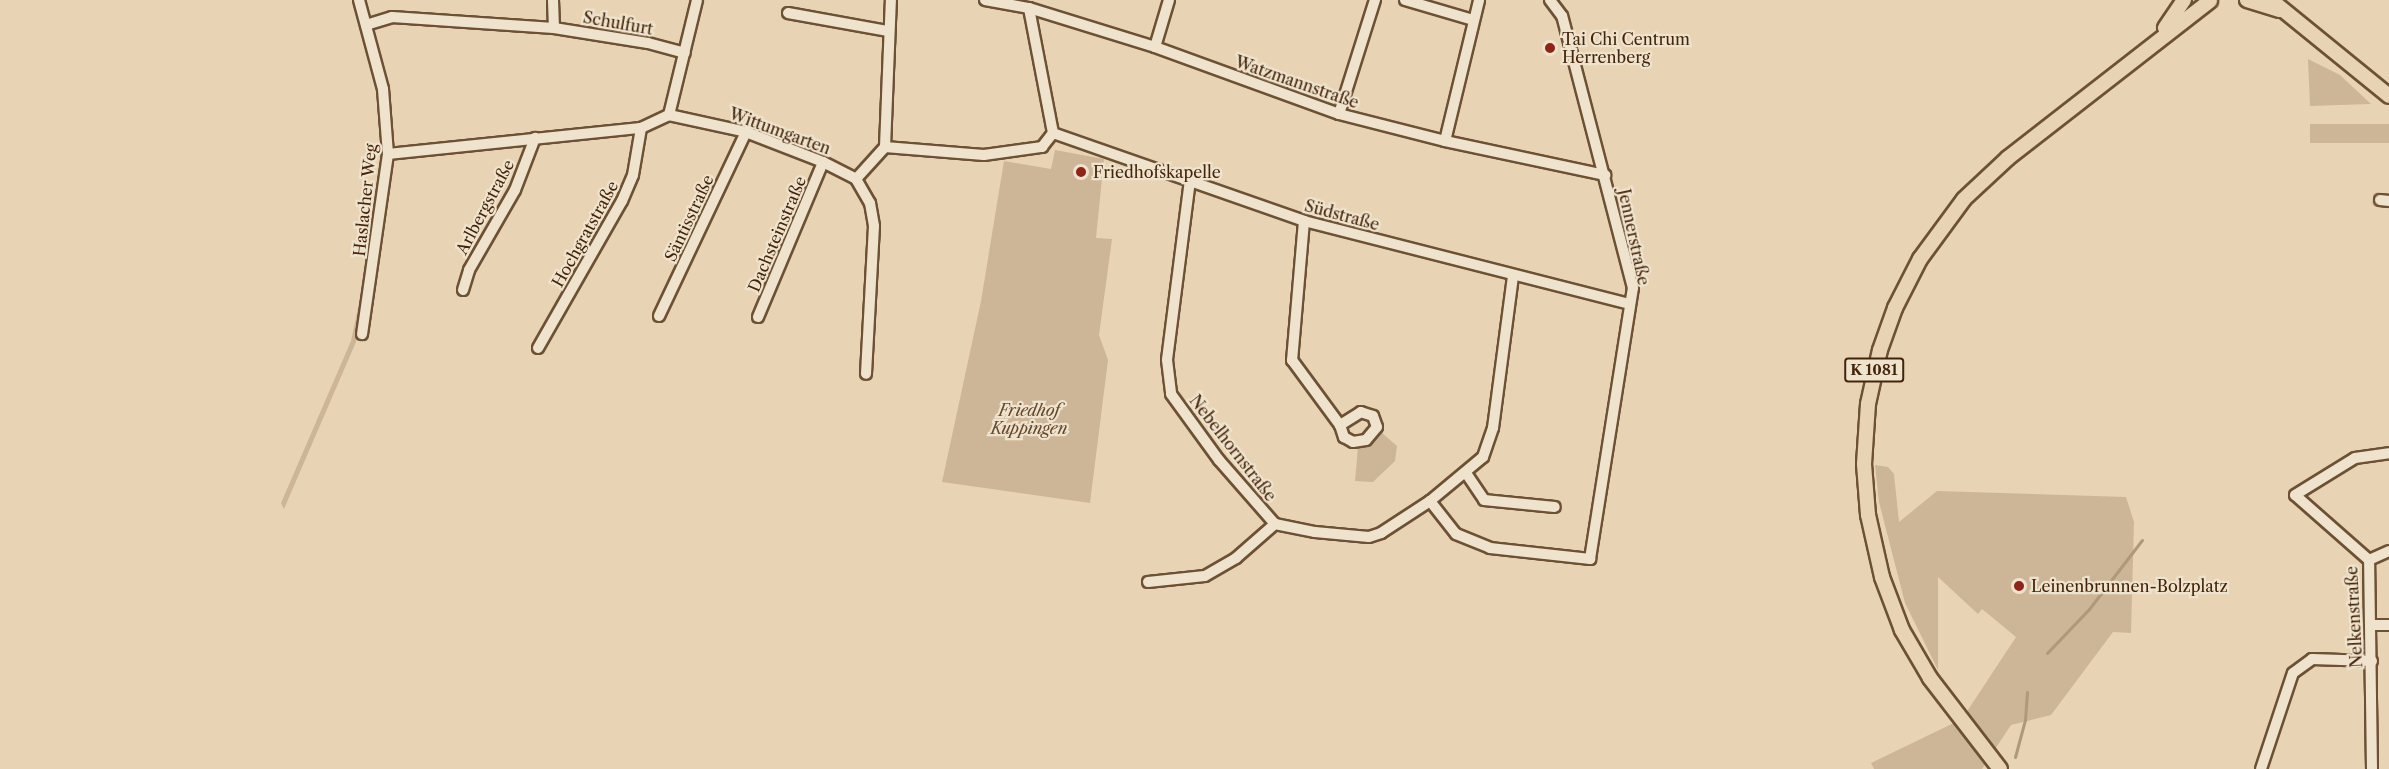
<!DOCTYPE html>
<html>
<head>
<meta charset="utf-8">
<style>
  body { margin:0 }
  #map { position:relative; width:2389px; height:769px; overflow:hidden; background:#e8d4b4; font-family:"Libre Caslon Text",serif }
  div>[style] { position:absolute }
  .green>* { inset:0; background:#ccb697; transform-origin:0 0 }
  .stream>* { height:3px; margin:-1.5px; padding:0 1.5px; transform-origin:1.5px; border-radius:1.5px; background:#b0987b }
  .roads { filter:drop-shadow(2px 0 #6c5135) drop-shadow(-2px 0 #6c5135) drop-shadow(0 2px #6c5135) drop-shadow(0 -2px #6c5135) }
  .minor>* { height:10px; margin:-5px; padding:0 5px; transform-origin:5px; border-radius:5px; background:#f0e3ce }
  .major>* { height:14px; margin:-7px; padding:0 7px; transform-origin:7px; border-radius:7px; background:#e8d4b4 }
  .dots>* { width:16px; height:16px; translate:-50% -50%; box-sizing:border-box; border:3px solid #f0e3ce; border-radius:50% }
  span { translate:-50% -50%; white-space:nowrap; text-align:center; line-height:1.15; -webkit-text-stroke:4.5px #f0e3ce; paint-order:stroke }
  .shield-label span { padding:2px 4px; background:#f0e3ce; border:2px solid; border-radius:4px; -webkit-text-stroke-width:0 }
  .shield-label { font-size:15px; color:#43250b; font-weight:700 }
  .street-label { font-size:16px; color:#43250b }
  .poi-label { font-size:16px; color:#43250b }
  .left { translate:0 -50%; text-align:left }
  .park-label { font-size:16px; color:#65492e; font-style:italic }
</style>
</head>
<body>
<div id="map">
  <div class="green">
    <i style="clip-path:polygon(2308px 59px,2340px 75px,2371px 104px,2310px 106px)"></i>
    <i style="left:2389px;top:124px;width:19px;height:79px;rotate:90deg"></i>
    <i style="clip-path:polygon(1055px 150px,1104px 159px,1096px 238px,1112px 239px,1099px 335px,1108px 360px,1090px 503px,942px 482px,981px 301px,1004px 161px,1051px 169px)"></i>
    <i style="clip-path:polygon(362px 289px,365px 289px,356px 342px,284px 509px,281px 503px,351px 341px)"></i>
    <i style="clip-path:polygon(1382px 433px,1397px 446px,1395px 461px,1373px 482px,1355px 481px,1358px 447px)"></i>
    <i style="clip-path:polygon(1875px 465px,1888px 467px,1894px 474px,1899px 522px,1937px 491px,2126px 497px,2134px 522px,2131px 633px,2113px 632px,2051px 715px,2011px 725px,1982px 769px,1874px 769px,1871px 763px,1962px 719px,2016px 637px,1982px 609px,1978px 614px,1938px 577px,1938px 670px,1905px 603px,1879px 502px)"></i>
  </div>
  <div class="stream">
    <i style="left:2047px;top:653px;width:61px;rotate:-46.3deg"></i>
    <i style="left:2089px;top:609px;width:87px;rotate:-52.5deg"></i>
    <i style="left:2015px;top:757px;width:38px;rotate:-75deg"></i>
    <i style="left:2025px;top:720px;width:28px;rotate:-86deg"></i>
  </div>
  <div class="roads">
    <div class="minor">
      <i style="left:359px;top:0;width:92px;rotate:74.9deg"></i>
      <i style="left:383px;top:89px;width:65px;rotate:85.6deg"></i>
      <i style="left:388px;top:154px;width:182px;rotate:98.2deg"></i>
      <i style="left:553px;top:0;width:28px;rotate:88deg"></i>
      <i style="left:985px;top:0;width:45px;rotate:10.3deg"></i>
      <i style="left:1029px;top:8px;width:132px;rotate:17.2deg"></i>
      <i style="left:1155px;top:47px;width:196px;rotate:20deg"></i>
      <i style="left:1339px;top:114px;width:109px;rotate:14.3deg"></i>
      <i style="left:1445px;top:141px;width:164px;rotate:12deg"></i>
      <i style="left:1405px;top:0;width:71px;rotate:16.4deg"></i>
      <i style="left:788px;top:13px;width:102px;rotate:10.2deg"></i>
      <i style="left:366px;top:25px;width:27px;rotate:-17deg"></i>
      <i style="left:392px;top:17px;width:162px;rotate:3.9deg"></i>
      <i style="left:554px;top:28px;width:95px;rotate:9.1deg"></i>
      <i style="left:648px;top:43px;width:38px;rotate:15deg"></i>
      <i style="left:1155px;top:47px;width:49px;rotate:-73.4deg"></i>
      <i style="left:1339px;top:114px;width:120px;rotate:-72.5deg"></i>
      <i style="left:669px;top:115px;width:118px;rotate:-76.3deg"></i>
      <i style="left:1053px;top:133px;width:266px;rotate:19.3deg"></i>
      <i style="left:1304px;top:221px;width:336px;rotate:14.3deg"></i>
      <i style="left:1445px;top:141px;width:145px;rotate:-76.4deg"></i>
      <i style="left:885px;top:147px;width:147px;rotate:-87.7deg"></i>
      <i style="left:388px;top:154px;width:254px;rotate:-5.9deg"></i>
      <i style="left:641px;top:128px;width:31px;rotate:-25deg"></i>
      <i style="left:669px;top:115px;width:79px;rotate:12.4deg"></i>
      <i style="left:746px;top:132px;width:83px;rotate:21.3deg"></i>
      <i style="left:823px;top:162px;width:37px;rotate:27deg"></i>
      <i style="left:856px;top:179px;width:28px;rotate:60deg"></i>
      <i style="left:870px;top:203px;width:23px;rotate:80deg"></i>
      <i style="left:874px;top:226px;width:148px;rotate:93.1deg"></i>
      <i style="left:856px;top:179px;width:43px;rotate:-47.8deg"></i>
      <i style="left:885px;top:147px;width:99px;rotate:4.6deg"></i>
      <i style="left:984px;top:155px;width:59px;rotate:-7.9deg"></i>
      <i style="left:1042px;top:147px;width:18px;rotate:-52deg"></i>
      <i style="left:1053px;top:133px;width:127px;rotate:-100.9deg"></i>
      <i style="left:1190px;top:180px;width:181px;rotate:97.3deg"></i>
      <i style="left:1167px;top:360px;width:34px;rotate:83deg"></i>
      <i style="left:1171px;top:394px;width:82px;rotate:54deg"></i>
      <i style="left:1219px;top:460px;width:85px;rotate:48.8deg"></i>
      <i style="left:1275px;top:524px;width:41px;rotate:11.3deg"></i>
      <i style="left:1315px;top:532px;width:54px;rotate:5.3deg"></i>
      <i style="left:1369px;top:537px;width:13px;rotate:-18deg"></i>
      <i style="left:1381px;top:533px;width:59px;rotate:-33.1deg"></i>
      <i style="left:1430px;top:501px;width:69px;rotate:-39.7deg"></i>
      <i style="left:1483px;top:457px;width:31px;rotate:-71deg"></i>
      <i style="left:1493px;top:428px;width:153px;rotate:-82.5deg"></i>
      <i style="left:2380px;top:200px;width:9px;rotate:6deg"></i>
      <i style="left:1304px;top:221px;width:140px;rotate:94.9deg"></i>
      <i style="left:1292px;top:360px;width:81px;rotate:53.6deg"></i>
      <i style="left:1340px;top:425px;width:13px;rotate:72deg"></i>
      <i style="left:1344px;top:437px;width:10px;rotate:29deg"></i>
      <i style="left:1353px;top:442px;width:13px;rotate:-9deg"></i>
      <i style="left:1366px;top:440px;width:17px;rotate:-50deg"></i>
      <i style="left:1377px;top:427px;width:12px;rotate:-110deg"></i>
      <i style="left:1373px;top:416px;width:13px;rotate:-162deg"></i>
      <i style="left:1361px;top:412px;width:25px;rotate:148deg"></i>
      <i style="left:463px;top:290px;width:21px;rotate:-73deg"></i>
      <i style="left:469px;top:270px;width:92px;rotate:-60.1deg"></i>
      <i style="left:515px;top:190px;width:56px;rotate:-69deg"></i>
      <i style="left:659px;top:316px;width:204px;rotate:-64.7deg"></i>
      <i style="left:758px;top:317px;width:168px;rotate:-67.2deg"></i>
      <i style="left:538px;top:348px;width:169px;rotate:-60.3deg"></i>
      <i style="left:622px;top:201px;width:28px;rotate:-67deg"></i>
      <i style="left:633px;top:175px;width:48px;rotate:-80.3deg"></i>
      <i style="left:1466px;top:473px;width:32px;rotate:56deg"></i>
      <i style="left:1484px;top:500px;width:71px;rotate:5.6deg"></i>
      <i style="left:1430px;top:501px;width:42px;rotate:51.8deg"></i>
      <i style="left:1456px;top:534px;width:37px;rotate:22deg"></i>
      <i style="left:1490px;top:548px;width:101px;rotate:6.3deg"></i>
      <i style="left:1590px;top:559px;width:274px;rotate:-81deg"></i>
      <i style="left:1633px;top:288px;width:281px;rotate:-104.6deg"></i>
      <i style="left:1562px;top:16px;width:20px;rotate:-127deg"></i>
      <i style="left:2369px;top:560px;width:22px;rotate:-24deg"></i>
      <i style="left:1148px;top:582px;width:57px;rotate:-6deg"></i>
      <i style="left:1205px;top:576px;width:36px;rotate:-30deg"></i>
      <i style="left:1236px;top:558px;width:52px;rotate:-41.1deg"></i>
      <i style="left:2372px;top:625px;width:17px"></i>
      <i style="left:2261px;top:769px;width:101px;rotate:-71.6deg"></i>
      <i style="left:2293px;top:673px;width:24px;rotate:-36deg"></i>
      <i style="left:2312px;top:659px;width:60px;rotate:1.9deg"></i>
      <i style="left:2372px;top:769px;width:209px;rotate:-90.8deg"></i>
      <i style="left:2369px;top:560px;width:98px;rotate:-138.7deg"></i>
      <i style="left:2295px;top:495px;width:70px;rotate:-31.7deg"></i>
      <i style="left:2355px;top:458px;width:34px;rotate:-8deg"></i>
    </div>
    <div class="major">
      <i style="left:2247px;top:0;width:34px;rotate:17deg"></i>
      <i style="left:2271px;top:0;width:152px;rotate:39.1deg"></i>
      <i style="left:2165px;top:28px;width:34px;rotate:-56deg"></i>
      <i style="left:2000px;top:769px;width:115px;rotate:-127.6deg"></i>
      <i style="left:1930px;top:678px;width:56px;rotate:-120.3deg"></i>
      <i style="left:1902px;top:630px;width:57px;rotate:-110.7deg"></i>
      <i style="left:1882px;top:577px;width:64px;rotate:-102.7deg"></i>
      <i style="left:1868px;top:515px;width:51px;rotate:-94.5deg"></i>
      <i style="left:1864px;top:464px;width:60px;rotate:-86.2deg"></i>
      <i style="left:1868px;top:404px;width:55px;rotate:-77.5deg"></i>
      <i style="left:1880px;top:350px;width:45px;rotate:-70.3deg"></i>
      <i style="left:1895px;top:308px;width:55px;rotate:-63deg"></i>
      <i style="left:1920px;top:259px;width:74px;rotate:-53.7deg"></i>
      <i style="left:1964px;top:199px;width:60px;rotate:-43deg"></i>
      <i style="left:2008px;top:158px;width:256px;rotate:-37.9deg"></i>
    </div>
  </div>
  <div class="dots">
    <i style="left:1550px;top:48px;background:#8f2418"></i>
    <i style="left:1081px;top:172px;background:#8f2418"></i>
    <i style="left:2019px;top:586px;background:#8f2418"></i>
  </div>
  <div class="shield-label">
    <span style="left:1874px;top:370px">K 1081</span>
  </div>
  <div class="street-label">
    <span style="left:618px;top:23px;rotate:10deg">Schulfurt</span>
    <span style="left:1297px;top:82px;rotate:19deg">Watzmannstraße</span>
    <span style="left:780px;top:131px;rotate:20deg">Wittumgarten</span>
    <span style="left:365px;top:200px;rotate:-84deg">Haslacher Weg</span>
    <span style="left:485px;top:207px;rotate:-62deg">Arlbergstraße</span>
    <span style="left:1342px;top:215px;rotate:15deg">Südstraße</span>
    <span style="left:689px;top:218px;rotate:-65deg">Säntisstraße</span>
    <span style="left:585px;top:234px;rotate:-61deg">Hochgratstraße</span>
    <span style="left:777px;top:234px;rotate:-67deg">Dachsteinstraße</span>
    <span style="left:1634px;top:237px;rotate:78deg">Jennerstraße</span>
    <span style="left:1233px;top:448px;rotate:52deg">Nebelhornstraße</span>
    <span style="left:2354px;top:617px;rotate:-93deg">Nelkenstraße</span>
  </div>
  <div class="poi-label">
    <span class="left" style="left:1562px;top:48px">Tai Chi Centrum<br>Herrenberg</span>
    <span class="left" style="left:1093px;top:172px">Friedhofskapelle</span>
    <span class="left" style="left:2031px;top:586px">Leinenbrunnen-Bolzplatz</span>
  </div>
  <div class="park-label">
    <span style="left:1029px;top:419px">Friedhof<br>Kuppingen</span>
  </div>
</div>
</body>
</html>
